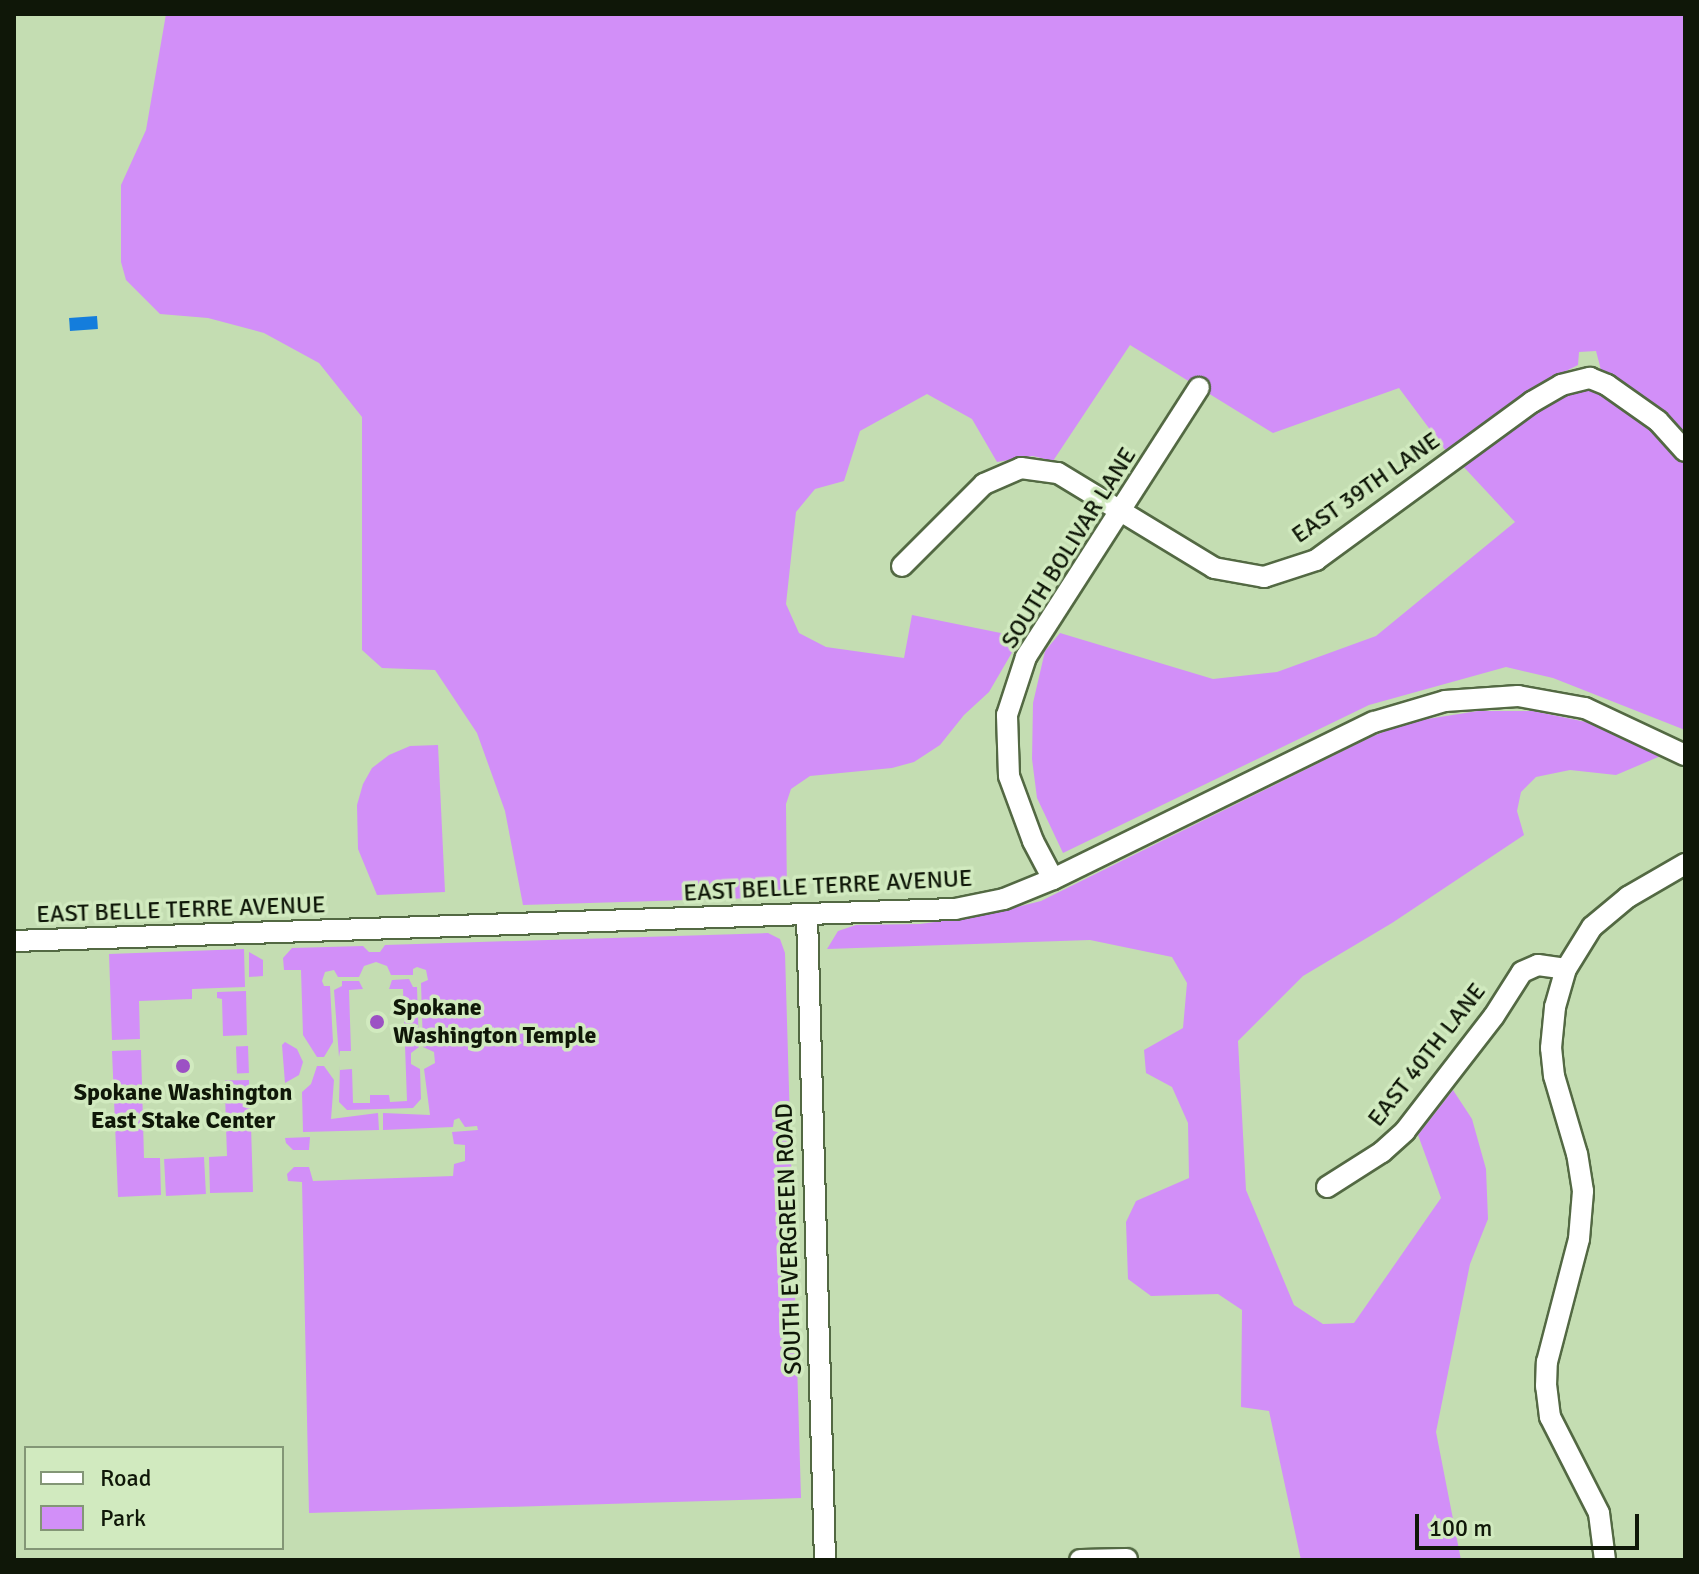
<!DOCTYPE html>
<html>
<head>
<meta charset="utf-8">
<style>
  body { margin:0 }
  #map { position:relative; width:1699px; height:1574px; overflow:hidden; background:#c4ddb2; font-family:Signika,sans-serif }
  div>[style] { position:absolute }
  .green>* { inset:0; background:#d28ff8; transform-origin:0 0 }
  .water>* { inset:0; background:#147ddc; transform-origin:0 0 }
  .roads { filter:drop-shadow(2px 0 #536943) drop-shadow(-2px 0 #536943) drop-shadow(0 2px #536943) drop-shadow(0 -2px #536943) }
  .minor>* { height:20px; margin:-10px; padding:0 10px; transform-origin:10px; border-radius:10px; background:#fff }
  .dots>* { width:22px; height:22px; translate:-50% -50%; box-sizing:border-box; border:4px solid #d1eabf; border-radius:50% }
  span { translate:-50% -50%; white-space:nowrap; text-align:center; line-height:1.15; -webkit-text-stroke:7px #d1eabf; paint-order:stroke }
  .street-label { font-size:24px; color:#0f1708 }
  .poi-label { font-size:24px; color:#0f1708; font-weight:700 }
  .left { translate:0 -50%; text-align:left }
  .frame { position:absolute; inset:0; border:16px solid #0f1708; pointer-events:none }
  .legend { position:absolute; left:24px; top:1446px; width:260px; height:104px; box-sizing:border-box; background:#d1eabf; border:2px solid #839676; margin:0; padding:10px 14px; list-style:none; font-size:24px; color:#0f1708 }
  .legend li { display:flex; align-items:center; gap:16px; height:40px }
  .legend b { width:40px; border:2px solid #839676 }
  .scale { position:absolute; left:1415px; top:1514px; width:224px; height:36px; box-sizing:border-box; border:4px solid #0f1708; border-top:0; padding-left:10px; font-size:24px; line-height:28px; white-space:nowrap; color:#0f1708; -webkit-text-stroke:6px #d1eabf; paint-order:stroke }
</style>
</head>
<body>
<div id="map">
  <div class="green">
    <i style="clip-path:polygon(166px 14px,1685px 14px,1685px 730px,1553px 678px,1506px 667px,1369px 705px,1063px 853px,1037px 798px,1032px 759px,1033px 703px,1045px 651px,1060px 633px,1213px 679px,1277px 672px,1376px 636px,1515px 522px,1460px 463px,1560px 392px,1609px 379px,1601px 370px,1596px 351px,1579px 352px,1578px 365px,1540px 384px,1446px 451px,1399px 388px,1273px 433px,1130px 345px,1053px 461px,1033px 456px,997px 462px,972px 419px,927px 394px,860px 431px,844px 481px,815px 489px,796px 512px,786px 604px,799px 633px,826px 647px,904px 658px,912px 615px,1021px 637px,989px 692px,964px 715px,940px 745px,914px 762px,892px 768px,810px 776px,791px 789px,786px 804px,787px 897px,523px 905px,505px 811px,477px 733px,435px 670px,382px 668px,362px 650px,362px 417px,319px 363px,264px 333px,208px 318px,160px 314px,126px 280px,121px 262px,121px 185px,146px 130px)"></i>
    <i style="clip-path:polygon(1478px 711px,1533px 711px,1596px 724px,1663px 755px,1616px 775px,1570px 770px,1536px 777px,1521px 792px,1517px 811px,1524px 835px,1392px 923px,1303px 976px,1238px 1041px,1246px 1190px,1294px 1305px,1323px 1324px,1354px 1323px,1441px 1198px,1418px 1135px,1453px 1090px,1472px 1119px,1486px 1169px,1488px 1219px,1470px 1264px,1436px 1432px,1461px 1560px,1301px 1560px,1269px 1411px,1241px 1407px,1242px 1310px,1218px 1294px,1151px 1296px,1128px 1279px,1126px 1222px,1136px 1201px,1189px 1178px,1188px 1123px,1172px 1087px,1146px 1073px,1144px 1050px,1183px 1028px,1187px 983px,1172px 957px,1090px 940px,827px 949px,838px 931px,856px 925px,920px 924px,980px 916px,1041px 901px,1371px 737px,1408px 722px)"></i>
    <i style="clip-path:polygon(438px 745px,445px 892px,377px 895px,358px 849px,357px 805px,363px 784px,372px 768px,389px 755px,410px 746px)"></i>
    <i style="clip-path:polygon(768px 933px,780px 939px,785px 953px,801px 1498px,309px 1513px,302px 1182px,288px 1181px,287px 1174px,294px 1167px,309px 1167px,313px 1181px,453px 1176px,454px 1164px,465px 1161px,465px 1145px,454px 1144px,452px 1132px,478px 1130px,477px 1126px,465px 1127px,459px 1118px,454px 1120px,453px 1127px,383px 1130px,383px 1113px,430px 1115px,424px 1069px,435px 1063px,434px 1052px,423px 1047px,421px 983px,428px 980px,426px 970px,417px 967px,413px 969px,413px 975px,391px 975px,387px 966px,376px 962px,364px 966px,359px 977px,338px 977px,334px 970px,325px 972px,322px 981px,324px 986px,330px 986px,333px 1042px,324px 1057px,317px 1057px,303px 1035px,301px 970px,284px 970px,283px 958px,292px 948px,363px 946px,369px 952px,380px 952px,385px 945px)"></i>
    <i style="clip-path:polygon(244px 949px,245px 987px,192px 989px,192px 999px,139px 1001px,140px 1039px,112px 1040px,109px 954px)"></i>
    <i style="clip-path:polygon(249px 952px,263px 960px,263px 976px,249px 977px)"></i>
    <i style="clip-path:polygon(409px 979px,413px 987px,417px 987px,419px 1047px,411px 1053px,411px 1064px,420px 1069px,421px 1099px,413px 1108px,347px 1110px,339px 1102px,340px 1065px,340px 1070px,352px 1069px,353px 1103px,370px 1103px,370px 1095px,389px 1095px,390px 1102px,407px 1101px,403px 989px,389px 989px,392px 980px)"></i>
    <i style="clip-path:polygon(342px 981px,359px 981px,363px 989px,349px 990px,351px 1051px,340px 1051px,339px 1057px,334px 990px,342px 986px)"></i>
    <i style="clip-path:polygon(246px 991px,247px 1035px,223px 1036px,222px 999px,217px 998px,217px 992px)"></i>
    <i style="clip-path:polygon(285px 1042px,297px 1049px,303px 1062px,299px 1075px,285px 1083px,282px 1045px)"></i>
    <i style="left:248px;top:1046px;width:27px;height:12px;rotate:88deg"></i>
    <i style="clip-path:polygon(141px 1050px,144px 1158px,160px 1158px,161px 1195px,118px 1197px,112px 1051px)"></i>
    <i style="clip-path:polygon(317px 1066px,324px 1066px,334px 1080px,331px 1119px,378px 1113px,379px 1130px,303px 1132px,302px 1092px,311px 1084px)"></i>
    <i style="left:249px;top:1080px;width:41px;height:24px;rotate:89deg"></i>
    <i style="clip-path:polygon(226px 1126px,251px 1126px,253px 1192px,210px 1193px,209px 1157px,227px 1156px)"></i>
    <i style="clip-path:polygon(310px 1137px,309px 1150px,293px 1150px,286px 1143px,285px 1138px)"></i>
    <i style="left:204px;top:1157px;width:37px;height:40px;rotate:87deg"></i>
  </div>
  <div class="water">
    <i style="left:97px;top:316px;width:13px;height:28px;rotate:86deg"></i>
  </div>
  <div class="roads">
    <div class="minor">
      <i style="left:902px;top:566px;width:116px;rotate:-45deg"></i>
      <i style="left:984px;top:484px;width:40px;rotate:-23.4deg"></i>
      <i style="left:1021px;top:468px;width:37px;rotate:8deg"></i>
      <i style="left:1058px;top:473px;width:183px;rotate:31.3deg"></i>
      <i style="left:1214px;top:568px;width:51px;rotate:10.2deg"></i>
      <i style="left:1264px;top:577px;width:55px;rotate:-18.1deg"></i>
      <i style="left:1316px;top:560px;width:268px;rotate:-36.2deg"></i>
      <i style="left:1532px;top:402px;width:34px;rotate:-30deg"></i>
      <i style="left:1561px;top:385px;width:30px;rotate:-14deg"></i>
      <i style="left:1590px;top:378px;width:18px;rotate:22deg"></i>
      <i style="left:1607px;top:385px;width:62px;rotate:35.2deg"></i>
      <i style="left:1658px;top:421px;width:40px;rotate:48deg"></i>
      <i style="left:1053px;top:879px;width:43px;rotate:-117.8deg"></i>
      <i style="left:1033px;top:841px;width:69px;rotate:-110.3deg"></i>
      <i style="left:1009px;top:776px;width:61px;rotate:-91.9deg"></i>
      <i style="left:1007px;top:715px;width:61px;rotate:-71.9deg"></i>
      <i style="left:1026px;top:657px;width:320px;rotate:-57.3deg"></i>
      <i style="left:807px;top:916px;width:644px;rotate:88.4deg"></i>
      <i style="left:14px;top:941px;width:942px;rotate:-1.95deg"></i>
      <i style="left:955px;top:909px;width:50px;rotate:-11.5deg"></i>
      <i style="left:1004px;top:899px;width:53px;rotate:-22.2deg"></i>
      <i style="left:1053px;top:879px;width:357px;rotate:-26.1deg"></i>
      <i style="left:1374px;top:722px;width:74px;rotate:-16.5deg"></i>
      <i style="left:1445px;top:701px;width:73px;rotate:-3.9deg"></i>
      <i style="left:1518px;top:696px;width:68px;rotate:10.2deg"></i>
      <i style="left:1585px;top:708px;width:110px;rotate:25.2deg"></i>
      <i style="left:1327px;top:1187px;width:65px;rotate:-32.5deg"></i>
      <i style="left:1382px;top:1152px;width:31px;rotate:-42deg"></i>
      <i style="left:1405px;top:1131px;width:145px;rotate:-52.3deg"></i>
      <i style="left:1494px;top:1016px;width:52px;rotate:-57.5deg"></i>
      <i style="left:1522px;top:972px;width:17px;rotate:-24deg"></i>
      <i style="left:1538px;top:965px;width:28px;rotate:8deg"></i>
      <i style="left:1080px;top:1560px;width:47px;rotate:-1.2deg"></i>
      <i style="left:1605px;top:1560px;width:47px;rotate:-97.3deg"></i>
      <i style="left:1599px;top:1513px;width:108px;rotate:-117deg"></i>
      <i style="left:1550px;top:1417px;width:31px;rotate:-97deg"></i>
      <i style="left:1546px;top:1386px;width:24px;rotate:-88deg"></i>
      <i style="left:1547px;top:1362px;width:127px;rotate:-75.4deg"></i>
      <i style="left:1579px;top:1239px;width:48px;rotate:-85.2deg"></i>
      <i style="left:1583px;top:1191px;width:37px;rotate:-99deg"></i>
      <i style="left:1577px;top:1154px;width:81px;rotate:-106.4deg"></i>
      <i style="left:1554px;top:1076px;width:28px;rotate:-96deg"></i>
      <i style="left:1551px;top:1048px;width:41px;rotate:-84.4deg"></i>
      <i style="left:1555px;top:1007px;width:40px;rotate:-74deg"></i>
      <i style="left:1566px;top:969px;width:49px;rotate:-58.2deg"></i>
      <i style="left:1592px;top:927px;width:47px;rotate:-39.8deg"></i>
      <i style="left:1628px;top:897px;width:66px;rotate:-30.1deg"></i>
    </div>
  </div>
  <div class="dots">
    <i style="left:377px;top:1022px;background:#9c51c4"></i>
    <i style="left:183px;top:1066px;background:#9c51c4"></i>
  </div>
  <div class="street-label">
    <span style="left:1366px;top:488px;rotate:-35deg">EAST 39TH LANE</span>
    <span style="left:1069px;top:548px;rotate:-58deg">SOUTH BOLIVAR LANE</span>
    <span style="left:828px;top:886px;rotate:-3deg">EAST BELLE TERRE AVENUE</span>
    <span style="left:181px;top:910px;rotate:-2deg">EAST BELLE TERRE AVENUE</span>
    <span style="left:1427px;top:1055px;rotate:-52deg">EAST 40TH LANE</span>
    <span style="left:789px;top:1239px;rotate:-92deg">SOUTH EVERGREEN ROAD</span>
  </div>
  <div class="poi-label">
    <span class="left" style="left:393px;top:1022px">Spokane<br>Washington Temple</span>
    <span style="left:183px;top:1107px">Spokane Washington<br>East Stake Center</span>
  </div>
  <div class="frame"></div>
  <ul class="legend">
  <li><b style="height:10px;background:#fff"></b>Road</li>
  <li><b style="height:22px;background:#d28ff8"></b>Park</li>
  </ul>
  <div class="scale">100 m</div>
</div>
</body>
</html>
